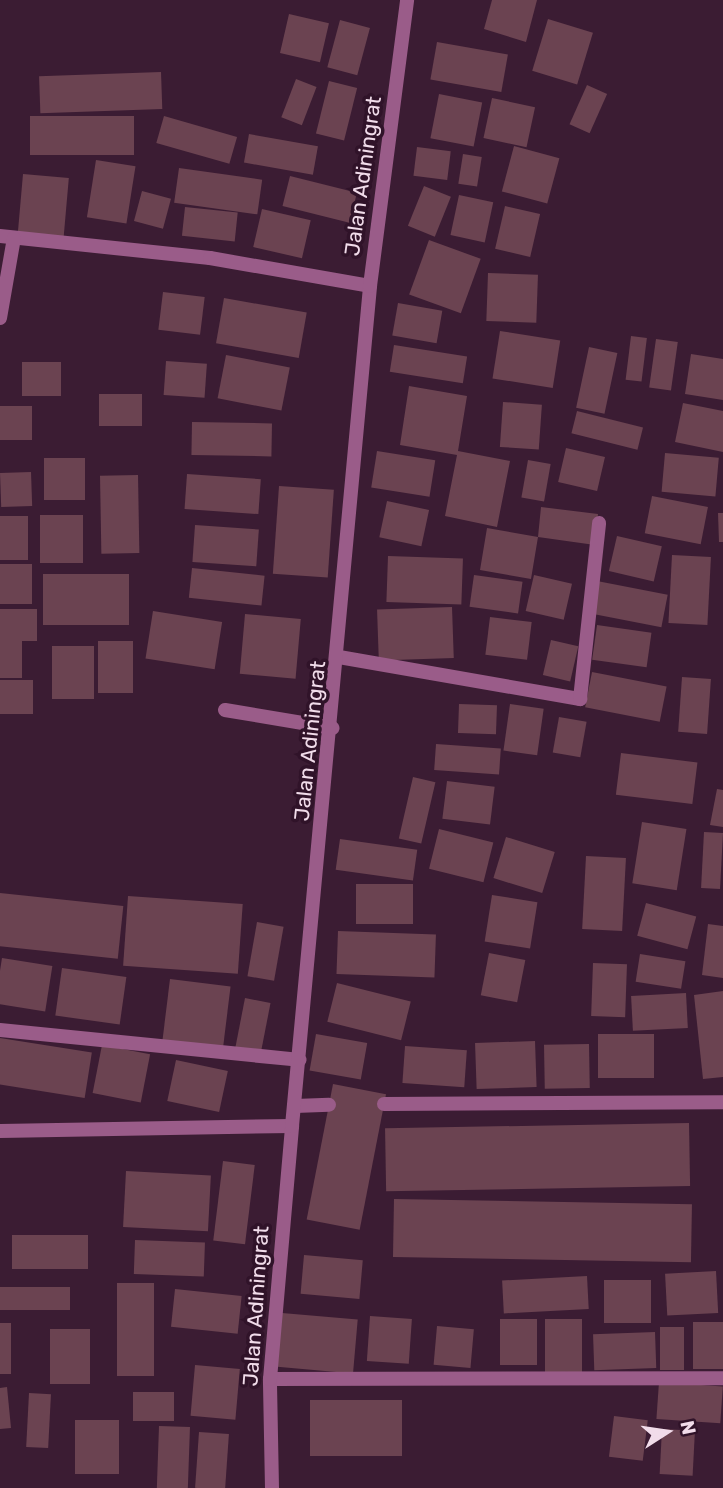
<!DOCTYPE html>
<html>
<head>
<meta charset="utf-8">
<style>
  body { margin:0 }
  #map { position:relative; width:723px; height:1488px; overflow:hidden; background:#3b1c33; font-family:Rubik,sans-serif }
  div>[style] { position:absolute }
  .building>* { inset:0; background:#6b4351; transform-origin:0 0 }
  .service>* { height:14px; margin:-7px; padding:0 7px; transform-origin:7px; border-radius:7px; background:#9a5c89 }
  .minor>* { height:14px; margin:-7px; padding:0 7px; transform-origin:7px; border-radius:7px; background:#9a5c89 }
  .tertiary>* { height:14px; margin:-7px; padding:0 7px; transform-origin:7px; border-radius:7px; background:#9a5c89 }
  span { translate:-50% -50%; white-space:nowrap; text-align:center; line-height:1.15; -webkit-text-stroke:7px #301329; paint-order:stroke }
  .street-label { font-size:21px; color:#f1dcea }
  .north { position:absolute; left:632px; top:1397px; width:70px; height:70px; -webkit-text-stroke:5px #301329; paint-order:stroke; rotate:78deg; font-size:19px; font-weight:700; line-height:28px; text-align:center; color:#f1dcea }
  .north::after { content:''; display:block; margin:auto; width:24px; height:32px; background:#f1dcea; clip-path:polygon(50% 0,100% 100%,50% 72%,0 100%) }
</style>
</head>
<body>
<div id="map">
  <div class="building">
    <i style="clip-path:polygon(492px 0,537px 0,526px 42px,484px 29px)"></i>
    <i style="left:289px;top:14px;width:41px;height:40px;rotate:13deg"></i>
    <i style="left:548px;top:19px;width:47px;height:54px;rotate:17deg"></i>
    <i style="left:340px;top:20px;width:31px;height:49px;rotate:15deg"></i>
    <i style="left:437px;top:42px;width:72px;height:38px;rotate:10deg"></i>
    <i style="left:161px;top:72px;width:37px;height:122px;rotate:88deg"></i>
    <i style="left:296px;top:79px;width:22px;height:41px;rotate:21deg"></i>
    <i style="left:329px;top:81px;width:29px;height:54px;rotate:14deg"></i>
    <i style="left:587px;top:85px;width:22px;height:43px;rotate:24deg"></i>
    <i style="left:439px;top:94px;width:44px;height:45px;rotate:11deg"></i>
    <i style="left:492px;top:98px;width:44px;height:41px;rotate:12deg"></i>
    <i style="left:30px;top:116px;width:104px;height:39px"></i>
    <i style="left:164px;top:116px;width:76px;height:28px;rotate:16deg"></i>
    <i style="left:249px;top:134px;width:70px;height:29px;rotate:10deg"></i>
    <i style="left:514px;top:146px;width:47px;height:47px;rotate:15deg"></i>
    <i style="left:417px;top:147px;width:34px;height:29px;rotate:7deg"></i>
    <i style="left:463px;top:154px;width:19px;height:30px;rotate:9deg"></i>
    <i style="left:96px;top:160px;width:40px;height:58px;rotate:9deg"></i>
    <i style="left:179px;top:168px;width:84px;height:35px;rotate:8deg"></i>
    <i style="left:23px;top:174px;width:46px;height:59px;rotate:5deg"></i>
    <i style="left:290px;top:176px;width:69px;height:31px;rotate:14deg"></i>
    <i style="left:424px;top:186px;width:29px;height:43px;rotate:22deg"></i>
    <i style="left:142px;top:191px;width:30px;height:31px;rotate:15deg"></i>
    <i style="left:459px;top:195px;width:35px;height:41px;rotate:12deg"></i>
    <i style="left:505px;top:206px;width:36px;height:44px;rotate:13deg"></i>
    <i style="left:185px;top:207px;width:53px;height:29px;rotate:6deg"></i>
    <i style="left:262px;top:209px;width:50px;height:39px;rotate:13deg"></i>
    <i style="left:429px;top:240px;width:55px;height:58px;rotate:20deg"></i>
    <i style="left:488px;top:273px;width:50px;height:48px;rotate:2deg"></i>
    <i style="left:163px;top:292px;width:42px;height:38px;rotate:7deg"></i>
    <i style="left:224px;top:298px;width:84px;height:46px;rotate:10deg"></i>
    <i style="left:398px;top:303px;width:45px;height:33px;rotate:10deg"></i>
    <i style="left:500px;top:331px;width:61px;height:48px;rotate:9deg"></i>
    <i style="left:631px;top:336px;width:16px;height:44px;rotate:7deg"></i>
    <i style="left:656px;top:339px;width:22px;height:49px;rotate:8deg"></i>
    <i style="left:394px;top:345px;width:74px;height:27px;rotate:9deg"></i>
    <i style="left:589px;top:347px;width:29px;height:62px;rotate:12deg"></i>
    <i style="clip-path:polygon(691px 354px,723px 359px,723px 400px,685px 394px)"></i>
    <i style="left:226px;top:355px;width:65px;height:44px;rotate:11deg"></i>
    <i style="left:166px;top:361px;width:41px;height:34px;rotate:4deg"></i>
    <i style="left:61px;top:362px;width:34px;height:39px;rotate:90deg"></i>
    <i style="clip-path:polygon(409px 386px,467px 396px,458px 451px,510px 461px,497px 527px,445px 516px,457px 455px,400px 445px)"></i>
    <i style="left:99px;top:394px;width:43px;height:32px"></i>
    <i style="left:503px;top:402px;width:39px;height:45px;rotate:4deg"></i>
    <i style="clip-path:polygon(683px 403px,723px 411px,723px 452px,675px 442px)"></i>
    <i style="left:0;top:406px;width:32px;height:34px"></i>
    <i style="left:577px;top:411px;width:68px;height:23px;rotate:14deg"></i>
    <i style="left:192px;top:422px;width:80px;height:33px;rotate:1deg"></i>
    <i style="left:566px;top:448px;width:40px;height:35px;rotate:13deg"></i>
    <i style="left:377px;top:451px;width:59px;height:37px;rotate:9deg"></i>
    <i style="left:665px;top:453px;width:54px;height:39px;rotate:5deg"></i>
    <i style="left:85px;top:458px;width:42px;height:41px;rotate:90deg"></i>
    <i style="left:528px;top:460px;width:23px;height:38px;rotate:10deg"></i>
    <i style="left:31px;top:472px;width:34px;height:31px;rotate:88deg"></i>
    <i style="left:187px;top:474px;width:74px;height:35px;rotate:4deg"></i>
    <i style="left:138px;top:475px;width:78px;height:38px;rotate:89deg"></i>
    <i style="left:279px;top:486px;width:55px;height:88px;rotate:4deg"></i>
    <i style="left:652px;top:496px;width:57px;height:38px;rotate:11deg"></i>
    <i style="left:387px;top:501px;width:43px;height:37px;rotate:12deg"></i>
    <i style="clip-path:polygon(541px 507px,598px 514px,595px 545px,538px 537px,531px 579px,480px 570px,487px 528px,538px 537px)"></i>
    <i style="clip-path:polygon(718px 513px,723px 513px,723px 542px,719px 542px)"></i>
    <i style="left:40px;top:515px;width:43px;height:48px"></i>
    <i style="left:0;top:516px;width:28px;height:44px"></i>
    <i style="left:195px;top:525px;width:64px;height:37px;rotate:4deg"></i>
    <i style="left:617px;top:536px;width:46px;height:36px;rotate:13deg"></i>
    <i style="left:672px;top:555px;width:39px;height:68px;rotate:3deg"></i>
    <i style="left:388px;top:556px;width:75px;height:46px;rotate:2deg"></i>
    <i style="left:0;top:564px;width:32px;height:40px"></i>
    <i style="left:192px;top:568px;width:73px;height:30px;rotate:6deg"></i>
    <i style="left:43px;top:574px;width:86px;height:51px"></i>
    <i style="left:474px;top:575px;width:49px;height:32px;rotate:8deg"></i>
    <i style="left:534px;top:575px;width:39px;height:37px;rotate:13deg"></i>
    <i style="left:597px;top:581px;width:72px;height:33px;rotate:11deg"></i>
    <i style="left:452px;top:607px;width:51px;height:75px;rotate:88deg"></i>
    <i style="clip-path:polygon(0 609px,37px 609px,37px 641px,22px 641px,22px 678px,0 678px)"></i>
    <i style="left:153px;top:611px;width:70px;height:48px;rotate:9deg"></i>
    <i style="left:245px;top:614px;width:56px;height:60px;rotate:5deg"></i>
    <i style="left:490px;top:617px;width:42px;height:38px;rotate:7deg"></i>
    <i style="left:597px;top:625px;width:55px;height:35px;rotate:8deg"></i>
    <i style="left:551px;top:640px;width:28px;height:36px;rotate:13deg"></i>
    <i style="left:98px;top:641px;width:35px;height:52px"></i>
    <i style="left:52px;top:646px;width:42px;height:53px"></i>
    <i style="left:592px;top:672px;width:76px;height:36px;rotate:11deg"></i>
    <i style="left:682px;top:677px;width:29px;height:55px;rotate:4deg"></i>
    <i style="left:0;top:680px;width:33px;height:34px"></i>
    <i style="left:459px;top:704px;width:38px;height:29px;rotate:2deg"></i>
    <i style="left:510px;top:704px;width:34px;height:47px;rotate:8deg"></i>
    <i style="left:559px;top:717px;width:28px;height:36px;rotate:10deg"></i>
    <i style="left:436px;top:744px;width:65px;height:26px;rotate:4deg"></i>
    <i style="left:621px;top:753px;width:77px;height:42px;rotate:7deg"></i>
    <i style="left:413px;top:777px;width:23px;height:63px;rotate:13deg"></i>
    <i style="left:447px;top:781px;width:48px;height:38px;rotate:7deg"></i>
    <i style="clip-path:polygon(717px 789px,723px 790px,723px 827px,710px 825px)"></i>
    <i style="left:642px;top:822px;width:45px;height:62px;rotate:9deg"></i>
    <i style="left:439px;top:829px;width:56px;height:41px;rotate:14deg"></i>
    <i style="left:704px;top:832px;width:19px;height:56px;rotate:3deg"></i>
    <i style="left:506px;top:837px;width:51px;height:43px;rotate:17deg"></i>
    <i style="left:340px;top:839px;width:78px;height:31px;rotate:8deg"></i>
    <i style="left:586px;top:856px;width:40px;height:73px;rotate:3deg"></i>
    <i style="left:356px;top:884px;width:57px;height:40px"></i>
    <i style="left:0;top:893px;width:124px;height:53px;rotate:6deg"></i>
    <i style="left:492px;top:895px;width:46px;height:47px;rotate:9deg"></i>
    <i style="left:128px;top:896px;width:115px;height:70px;rotate:4deg"></i>
    <i style="left:646px;top:903px;width:52px;height:34px;rotate:15deg"></i>
    <i style="left:257px;top:922px;width:27px;height:55px;rotate:10deg"></i>
    <i style="clip-path:polygon(708px 924px,723px 926px,723px 978px,702px 975px)"></i>
    <i style="left:338px;top:931px;width:98px;height:43px;rotate:2deg"></i>
    <i style="left:489px;top:953px;width:37px;height:43px;rotate:11deg"></i>
    <i style="left:640px;top:954px;width:46px;height:28px;rotate:9deg"></i>
    <i style="left:2px;top:958px;width:51px;height:46px;rotate:9deg"></i>
    <i style="left:593px;top:963px;width:34px;height:53px;rotate:2deg"></i>
    <i style="left:62px;top:968px;width:65px;height:48px;rotate:8deg"></i>
    <i style="left:170px;top:979px;width:61px;height:63px;rotate:7deg"></i>
    <i style="left:337px;top:983px;width:76px;height:40px;rotate:14deg"></i>
    <i style="clip-path:polygon(723px 991px,723px 1077px,703px 1079px,694px 995px)"></i>
    <i style="left:686px;top:993px;width:35px;height:55px;rotate:87deg"></i>
    <i style="left:245px;top:998px;width:26px;height:51px;rotate:11deg"></i>
    <i style="left:316px;top:1034px;width:52px;height:37px;rotate:10deg"></i>
    <i style="left:654px;top:1034px;width:44px;height:56px;rotate:90deg"></i>
    <i style="left:0;top:1038px;width:93px;height:46px;rotate:9deg"></i>
    <i style="left:535px;top:1041px;width:46px;height:60px;rotate:88deg"></i>
    <i style="left:589px;top:1044px;width:44px;height:45px;rotate:89deg"></i>
    <i style="left:102px;top:1045px;width:49px;height:49px;rotate:11deg"></i>
    <i style="left:405px;top:1046px;width:62px;height:37px;rotate:4deg"></i>
    <i style="left:176px;top:1060px;width:53px;height:42px;rotate:12deg"></i>
    <i style="left:333px;top:1084px;width:54px;height:138px;rotate:11deg"></i>
    <i style="left:689px;top:1123px;width:63px;height:304px;rotate:89deg"></i>
    <i style="left:223px;top:1161px;width:32px;height:80px;rotate:7deg"></i>
    <i style="left:126px;top:1171px;width:85px;height:56px;rotate:3deg"></i>
    <i style="left:394px;top:1199px;width:298px;height:58px;rotate:1deg"></i>
    <i style="left:12px;top:1235px;width:76px;height:34px"></i>
    <i style="left:135px;top:1240px;width:70px;height:34px;rotate:2deg"></i>
    <i style="left:304px;top:1255px;width:59px;height:39px;rotate:5deg"></i>
    <i style="left:716px;top:1271px;width:42px;height:51px;rotate:87deg"></i>
    <i style="left:587px;top:1276px;width:33px;height:85px;rotate:87deg"></i>
    <i style="left:604px;top:1280px;width:47px;height:43px"></i>
    <i style="left:117px;top:1283px;width:37px;height:93px"></i>
    <i style="left:0;top:1287px;width:70px;height:23px"></i>
    <i style="left:175px;top:1289px;width:67px;height:38px;rotate:6deg"></i>
    <i style="left:282px;top:1313px;width:76px;height:54px;rotate:5deg"></i>
    <i style="left:370px;top:1316px;width:42px;height:45px;rotate:4deg"></i>
    <i style="left:537px;top:1319px;width:46px;height:37px;rotate:90deg"></i>
    <i style="left:545px;top:1319px;width:37px;height:54px"></i>
    <i style="left:723px;top:1322px;width:47px;height:30px;rotate:90deg"></i>
    <i style="left:0;top:1323px;width:11px;height:51px"></i>
    <i style="left:437px;top:1326px;width:37px;height:39px;rotate:5deg"></i>
    <i style="left:660px;top:1327px;width:24px;height:43px"></i>
    <i style="left:50px;top:1329px;width:40px;height:55px"></i>
    <i style="left:655px;top:1332px;width:36px;height:62px;rotate:88deg"></i>
    <i style="left:195px;top:1365px;width:45px;height:51px;rotate:5deg"></i>
    <i style="left:659px;top:1382px;width:64px;height:37px;rotate:4deg"></i>
    <i style="clip-path:polygon(7px 1387px,11px 1428px,0 1429px,0 1388px)"></i>
    <i style="left:133px;top:1392px;width:41px;height:29px"></i>
    <i style="left:29px;top:1393px;width:22px;height:54px;rotate:3deg"></i>
    <i style="left:310px;top:1400px;width:92px;height:56px"></i>
    <i style="left:614px;top:1416px;width:34px;height:41px;rotate:7deg"></i>
    <i style="left:75px;top:1420px;width:44px;height:54px"></i>
    <i style="left:159px;top:1426px;width:31px;height:62px;rotate:2deg"></i>
    <i style="left:662px;top:1429px;width:33px;height:45px;rotate:3deg"></i>
    <i style="left:199px;top:1432px;width:30px;height:56px;rotate:4deg"></i>
  </div>
  <div class="service">
    <i style="left:225px;top:710px;width:109px;rotate:9.5deg"></i>
    <i style="left:384px;top:1104px;width:339px;rotate:-0.3deg"></i>
    <i style="left:295px;top:1106px;width:34px;rotate:-2deg"></i>
  </div>
  <div class="minor">
    <i style="left:0;top:236px;width:211px;rotate:6deg"></i>
    <i style="left:210px;top:258px;width:162px;rotate:9.9deg"></i>
    <i style="left:0;top:318px;width:81px;rotate:-80.1deg"></i>
    <i style="left:339px;top:657px;width:245px;rotate:9.9deg"></i>
    <i style="left:580px;top:699px;width:177px;rotate:-83.8deg"></i>
    <i style="left:0;top:1030px;width:301px;rotate:5.7deg"></i>
    <i style="left:0;top:1131px;width:292px;rotate:-1deg"></i>
    <i style="left:270px;top:1379px;width:453px;rotate:-0.1deg"></i>
  </div>
  <div class="tertiary">
    <i style="left:272px;top:1488px;width:109px;rotate:-91.1deg"></i>
    <i style="left:270px;top:1379px;width:254px;rotate:-85deg"></i>
    <i style="left:292px;top:1126px;width:844px;rotate:-84.69deg"></i>
    <i style="left:370px;top:286px;width:288px;rotate:-82.6deg"></i>
  </div>
  <div class="street-label">
    <span style="left:363px;top:176px;rotate:-82deg">Jalan Adiningrat</span>
    <span style="left:310px;top:741px;rotate:-84deg">Jalan Adiningrat</span>
    <span style="left:256px;top:1306px;rotate:-86deg">Jalan Adiningrat</span>
  </div>
  <div class="north">N</div>
</div>
</body>
</html>
